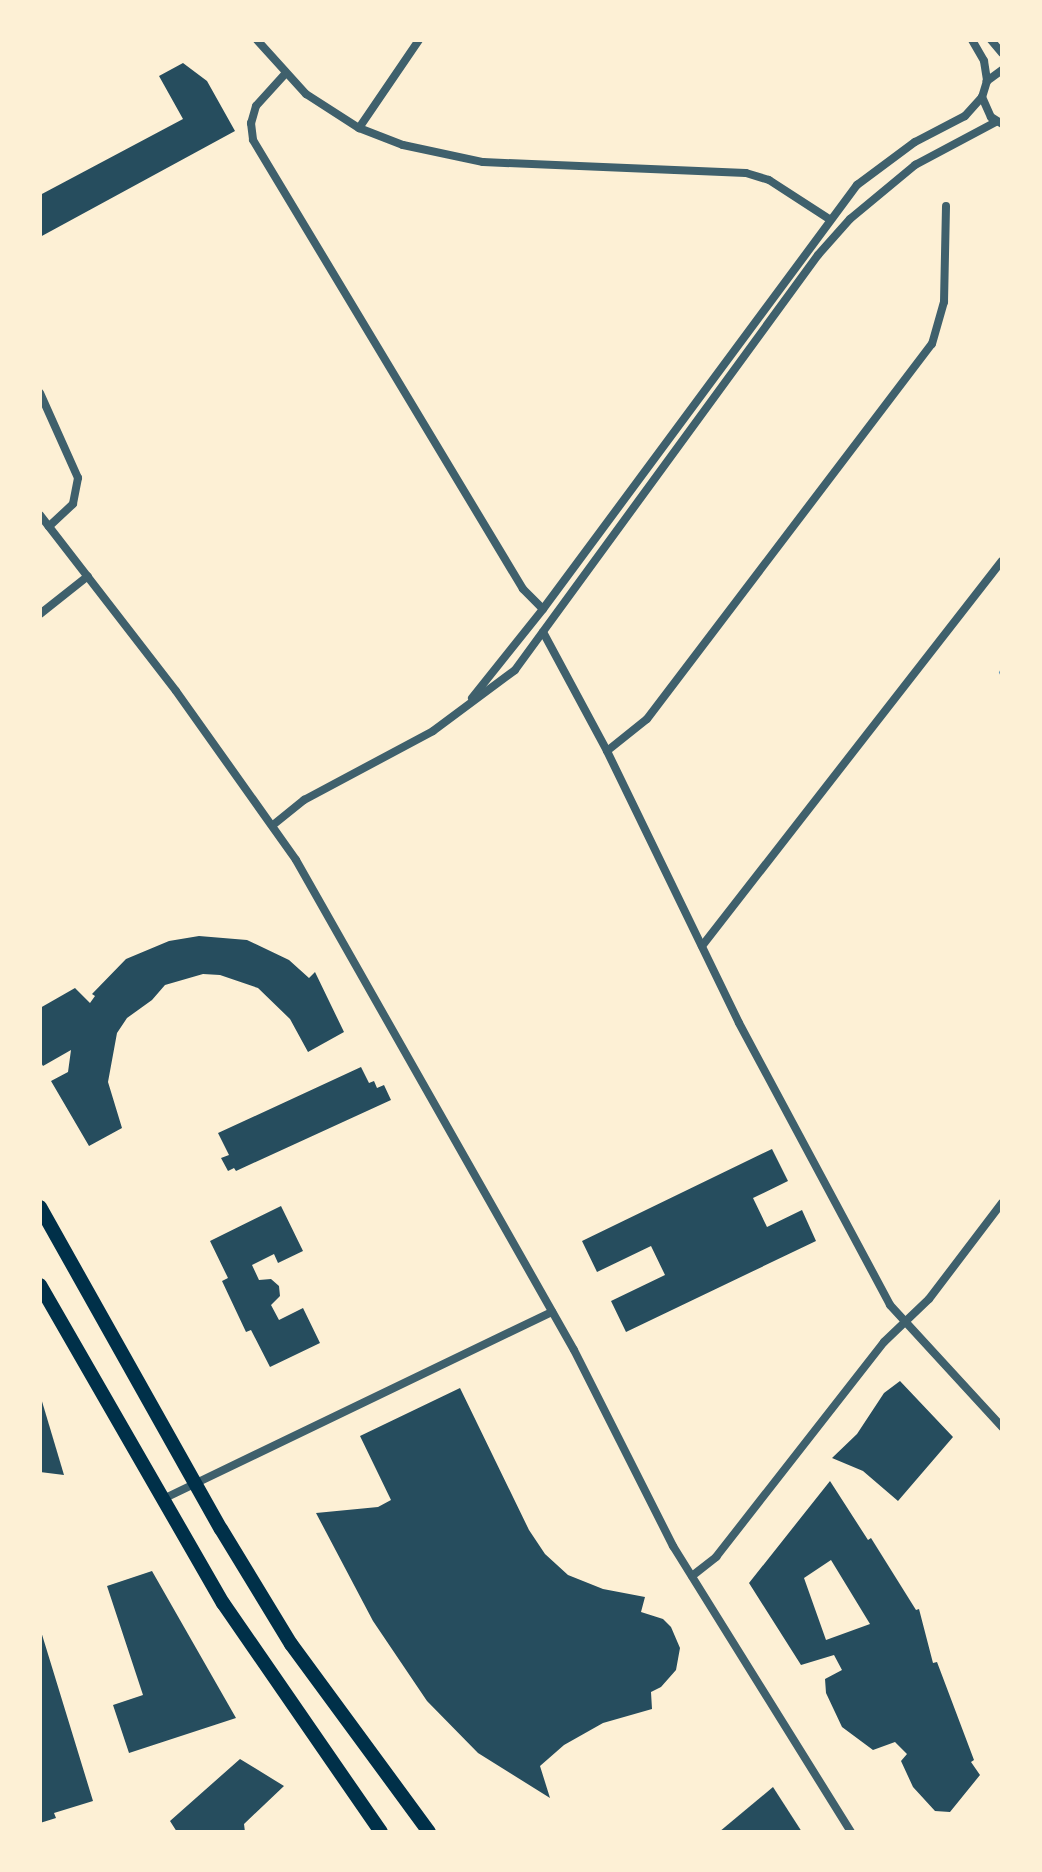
<!DOCTYPE html>
<html>
<head>
<meta charset="utf-8">
<style>
  body { margin:0 }
  #map { position:relative; width:1042px; height:1872px; overflow:hidden; background:#fdf0d5; font-family:Quicksand,sans-serif }
  div>[style] { position:absolute }
  .stream>* { height:5px; margin:-2.5px; padding:0 2.5px; transform-origin:2.5px; border-radius:2.5px; background:#669bbc }
  .building>* { inset:0; background:#264d5e }
  .minor>* { height:8px; margin:-4px; padding:0 4px; transform-origin:4px; border-radius:4px; background:#3f606c }
  .primary>* { height:14px; margin:-7px; padding:0 7px; transform-origin:7px; border-radius:7px; background:#003049 }
  span { translate:-50% -50%; white-space:nowrap; text-align:center; line-height:1.15; -webkit-text-stroke:6px #fdf0d5; paint-order:stroke }
  .frame { position:absolute; inset:0; border:42px solid #fdf0d5; pointer-events:none }
</style>
</head>
<body>
<div id="map">
  <div class="stream">
    <i style="left:1001px;top:672px;width:1px;rotate:45deg"></i>
  </div>
  <div class="building">
    <i style="clip-path:polygon(183px 63px,207px 81px,235px 131px,40px 237px,40px 195px,183px 119px,159px 76px)"></i>
    <i style="clip-path:polygon(199px 936px,247px 940px,289px 960px,309px 978px,315px 972px,344px 1032px,308px 1052px,290px 1019px,258px 988px,220px 975px,203px 974px,165px 985px,152px 1000px,127px 1018px,117px 1033px,108px 1082px,122px 1128px,89px 1146px,51px 1081px,68px 1072px,71px 1050px,43px 1066px,40px 1061px,40px 1008px,75px 988px,90px 1003px,95px 996px,92px 994px,126px 959px,169px 941px)"></i>
    <i style="clip-path:polygon(361px 1067px,369px 1083px,374px 1081px,377px 1088px,384px 1085px,391px 1100px,236px 1171px,234px 1168px,228px 1171px,221px 1158px,229px 1155px,218px 1133px)"></i>
    <i style="clip-path:polygon(772px 1149px,788px 1181px,753px 1198px,767px 1227px,802px 1210px,816px 1241px,626px 1332px,611px 1301px,665px 1275px,651px 1246px,597px 1272px,582px 1241px)"></i>
    <i style="clip-path:polygon(281px 1206px,303px 1251px,278px 1263px,274px 1254px,252px 1265px,259px 1280px,271px 1279px,279px 1286px,280px 1296px,271px 1305px,279px 1320px,303px 1308px,320px 1343px,270px 1367px,251px 1330px,246px 1332px,222px 1281px,228px 1278px,210px 1241px)"></i>
    <i style="clip-path:polygon(900px 1381px,953px 1437px,898px 1501px,863px 1471px,832px 1458px,857px 1434px,884px 1393px)"></i>
    <i style="clip-path:polygon(460px 1388px,529px 1530px,545px 1554px,568px 1575px,603px 1589px,645px 1597px,641px 1612px,663px 1619px,671px 1627px,680px 1648px,676px 1670px,661px 1687px,651px 1692px,652px 1709px,603px 1723px,564px 1745px,540px 1766px,550px 1798px,478px 1753px,427px 1701px,373px 1621px,316px 1513px,378px 1507px,391px 1500px,360px 1436px)"></i>
    <i style="clip-path:polygon(41px 1398px,64px 1475px,40px 1472px)"></i>
    <i style="clip-path:polygon(evenodd,830px 1481px,868px 1540px,871px 1538px,916px 1610px,919px 1609px,933px 1663px,937px 1662px,974px 1760px,971px 1762px,980px 1775px,950px 1812px,935px 1811px,913px 1787px,901px 1761px,907px 1754px,895px 1742px,873px 1750px,842px 1727px,826px 1693px,825px 1679px,842px 1670px,834px 1655px,801px 1665px,749px 1583px,830px 1481px,831px 1560px,870px 1624px,826px 1640px,804px 1578px,831px 1560px)"></i>
    <i style="clip-path:polygon(152px 1571px,236px 1718px,129px 1753px,113px 1705px,143px 1695px,107px 1586px)"></i>
    <i style="clip-path:polygon(40px 1628px,93px 1801px,54px 1813px,56px 1818px,40px 1823px)"></i>
    <i style="clip-path:polygon(240px 1759px,284px 1786px,244px 1824px,245px 1832px,177px 1832px,170px 1821px)"></i>
    <i style="clip-path:polygon(773px 1787px,802px 1832px,719px 1832px)"></i>
  </div>
  <div class="minor">
    <i style="left:257px;top:40px;width:73px;rotate:47.8deg"></i>
    <i style="left:306px;top:94px;width:63px;rotate:32.7deg"></i>
    <i style="left:359px;top:128px;width:47px;rotate:21.1deg"></i>
    <i style="left:403px;top:145px;width:82px;rotate:12deg"></i>
    <i style="left:483px;top:162px;width:263px;rotate:2.4deg"></i>
    <i style="left:746px;top:173px;width:24px;rotate:17deg"></i>
    <i style="left:769px;top:180px;width:72px;rotate:33deg"></i>
    <i style="left:972px;top:40px;width:24px;rotate:60deg"></i>
    <i style="left:984px;top:61px;width:20px;rotate:81deg"></i>
    <i style="left:991px;top:40px;width:17px;rotate:50deg"></i>
    <i style="left:1002px;top:70px;width:19px;rotate:144deg"></i>
    <i style="left:987px;top:81px;width:17px;rotate:107deg"></i>
    <i style="left:982px;top:97px;width:22px;rotate:66deg"></i>
    <i style="left:991px;top:117px;width:13px;rotate:32deg"></i>
    <i style="left:285px;top:74px;width:43px;rotate:132.2deg"></i>
    <i style="left:256px;top:106px;width:18px;rotate:106deg"></i>
    <i style="left:251px;top:123px;width:17px;rotate:83deg"></i>
    <i style="left:253px;top:140px;width:524px;rotate:58.98deg"></i>
    <i style="left:523px;top:589px;width:28px;rotate:45deg"></i>
    <i style="left:359px;top:128px;width:107px;rotate:-55.7deg"></i>
    <i style="left:40px;top:393px;width:93px;rotate:65.9deg"></i>
    <i style="left:78px;top:478px;width:26px;rotate:101deg"></i>
    <i style="left:73px;top:504px;width:33px;rotate:137deg"></i>
    <i style="left:40px;top:515px;width:222px;rotate:52.3deg"></i>
    <i style="left:176px;top:691px;width:207px;rotate:54.6deg"></i>
    <i style="left:296px;top:860px;width:563px;rotate:60.43deg"></i>
    <i style="left:574px;top:1350px;width:220px;rotate:63.2deg"></i>
    <i style="left:673px;top:1546px;width:337px;rotate:58.1deg"></i>
    <i style="left:40px;top:614px;width:61px;rotate:-38.4deg"></i>
    <i style="left:543px;top:632px;width:135px;rotate:61.7deg"></i>
    <i style="left:607px;top:751px;width:302px;rotate:64.1deg"></i>
    <i style="left:739px;top:1023px;width:320px;rotate:61.8deg"></i>
    <i style="left:890px;top:1305px;width:166px;rotate:47.4deg"></i>
    <i style="left:472px;top:698px;width:114px;rotate:-51.4deg"></i>
    <i style="left:543px;top:609px;width:528px;rotate:-53.48deg"></i>
    <i style="left:857px;top:185px;width:72px;rotate:-36.6deg"></i>
    <i style="left:915px;top:142px;width:56px;rotate:-27.5deg"></i>
    <i style="left:965px;top:116px;width:25px;rotate:-48deg"></i>
    <i style="left:607px;top:751px;width:51px;rotate:-38.7deg"></i>
    <i style="left:647px;top:719px;width:471px;rotate:-52.8deg"></i>
    <i style="left:932px;top:344px;width:44px;rotate:-74.1deg"></i>
    <i style="left:944px;top:302px;width:96px;rotate:-88.8deg"></i>
    <i style="left:273px;top:825px;width:40px;rotate:-39deg"></i>
    <i style="left:304px;top:800px;width:146px;rotate:-28.1deg"></i>
    <i style="left:433px;top:731px;width:102px;rotate:-36.6deg"></i>
    <i style="left:515px;top:670px;width:514px;rotate:-53.87deg"></i>
    <i style="left:818px;top:255px;width:48px;rotate:-48.4deg"></i>
    <i style="left:850px;top:219px;width:85px;rotate:-39.7deg"></i>
    <i style="left:915px;top:165px;width:92px;rotate:-28deg"></i>
    <i style="left:702px;top:946px;width:488px;rotate:-52.1deg"></i>
    <i style="left:161px;top:1500px;width:434px;rotate:-25.7deg"></i>
    <i style="left:692px;top:1576px;width:31px;rotate:-38deg"></i>
    <i style="left:716px;top:1557px;width:273px;rotate:-52deg"></i>
    <i style="left:884px;top:1342px;width:62px;rotate:-43.7deg"></i>
    <i style="left:929px;top:1299px;width:121px;rotate:-52.8deg"></i>
  </div>
  <div class="primary">
    <i style="left:40px;top:1207px;width:369px;rotate:60.7deg"></i>
    <i style="left:221px;top:1529px;width:135px;rotate:58.7deg"></i>
    <i style="left:291px;top:1644px;width:233px;rotate:53.7deg"></i>
    <i style="left:40px;top:1285px;width:367px;rotate:60.1deg"></i>
    <i style="left:223px;top:1603px;width:278px;rotate:55.4deg"></i>
  </div>
  <div class="frame"></div>
</div>
</body>
</html>
